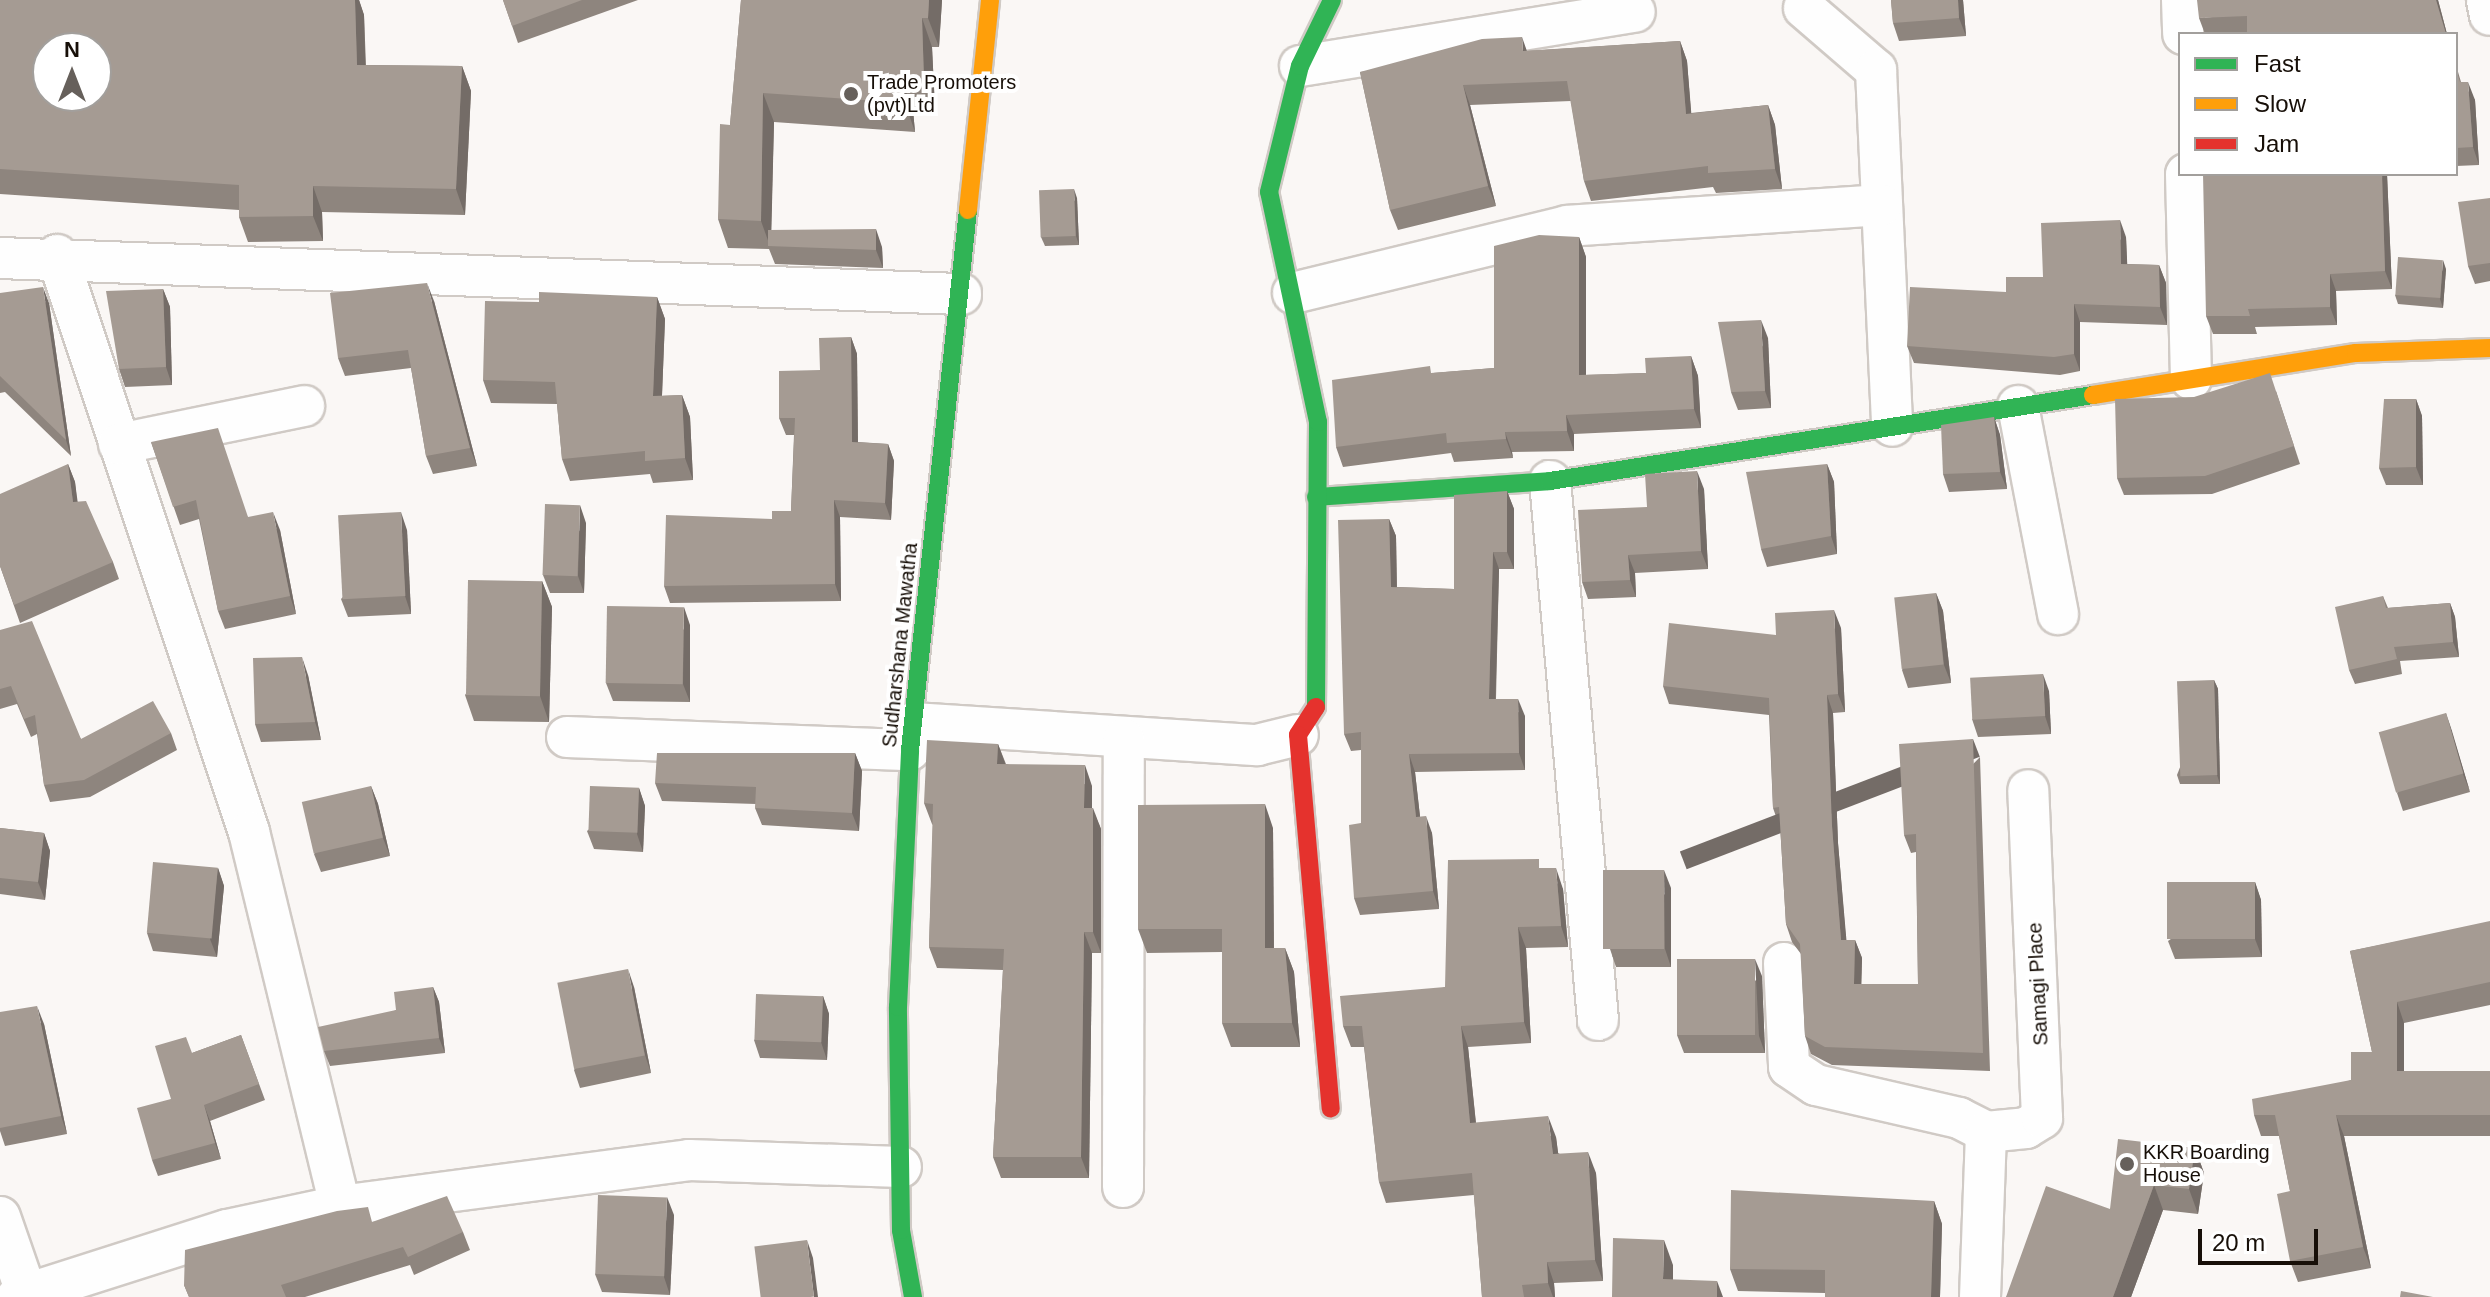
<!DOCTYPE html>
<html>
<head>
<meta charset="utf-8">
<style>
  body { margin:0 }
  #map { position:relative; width:2490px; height:1297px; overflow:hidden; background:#faf7f5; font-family:Helvetica,sans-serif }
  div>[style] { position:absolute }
  .roads { filter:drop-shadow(2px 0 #d0cac5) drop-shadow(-2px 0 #d0cac5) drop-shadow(0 2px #d0cac5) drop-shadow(0 -2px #d0cac5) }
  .street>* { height:40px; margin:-20px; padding:0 20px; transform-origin:20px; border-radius:20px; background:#fefefe }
  .fast>* { height:18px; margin:-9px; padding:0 9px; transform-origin:9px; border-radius:9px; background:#30b455 }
  .slow>* { height:18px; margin:-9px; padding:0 9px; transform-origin:9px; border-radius:9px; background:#ff9f0a }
  .jam>* { height:18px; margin:-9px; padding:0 9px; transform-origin:9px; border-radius:9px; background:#e5322d }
  .wall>* { inset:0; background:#8e857e }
  .shaded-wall>* { inset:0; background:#746c67; transform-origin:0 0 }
  .building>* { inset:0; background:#a59b93; transform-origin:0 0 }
  .dots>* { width:22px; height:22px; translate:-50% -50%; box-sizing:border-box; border:4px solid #fff; border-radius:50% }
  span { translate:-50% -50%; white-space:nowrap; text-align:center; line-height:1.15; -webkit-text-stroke:8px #fff; paint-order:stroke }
  .poi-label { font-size:20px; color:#170f08 }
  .left { translate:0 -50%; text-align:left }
  .street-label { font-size:20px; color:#170f08 }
  .legend { position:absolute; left:2178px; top:32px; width:280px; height:144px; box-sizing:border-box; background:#fff; border:2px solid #a29f9c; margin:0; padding:10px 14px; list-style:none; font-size:24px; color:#170f08 }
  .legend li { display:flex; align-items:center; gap:16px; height:40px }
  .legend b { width:40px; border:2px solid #a29f9c }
  .north { position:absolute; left:32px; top:32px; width:80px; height:80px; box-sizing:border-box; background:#fff; border:2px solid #a29f9c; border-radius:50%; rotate:0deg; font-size:22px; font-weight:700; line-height:32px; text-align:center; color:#170f08 }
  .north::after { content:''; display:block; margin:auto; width:28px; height:36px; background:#66605b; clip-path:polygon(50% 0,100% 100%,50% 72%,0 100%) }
  .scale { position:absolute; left:2198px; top:1229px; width:120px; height:36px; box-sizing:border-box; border:4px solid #170f08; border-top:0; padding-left:10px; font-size:24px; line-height:28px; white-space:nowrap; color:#170f08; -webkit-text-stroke:6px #fff; paint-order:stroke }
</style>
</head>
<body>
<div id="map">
  <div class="roads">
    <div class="street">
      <i style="left:2182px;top:0;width:34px;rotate:88deg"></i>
      <i style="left:2487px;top:0;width:15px;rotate:79deg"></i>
      <i style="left:1804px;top:8px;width:95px;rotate:40.7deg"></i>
      <i style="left:1876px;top:70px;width:356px;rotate:87.4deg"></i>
      <i style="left:1300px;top:66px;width:339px;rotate:-9.2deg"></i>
      <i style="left:2186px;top:174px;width:205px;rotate:88.6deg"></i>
      <i style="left:57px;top:255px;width:608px;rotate:71.59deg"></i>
      <i style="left:249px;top:832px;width:385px;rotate:76.3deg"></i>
      <i style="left:0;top:258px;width:962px;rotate:2.15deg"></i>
      <i style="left:1293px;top:293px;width:282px;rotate:-13.7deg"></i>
      <i style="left:1567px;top:226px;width:315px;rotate:-3.8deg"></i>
      <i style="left:2018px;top:406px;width:212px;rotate:79.1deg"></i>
      <i style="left:119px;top:444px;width:189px;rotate:-11.6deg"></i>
      <i style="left:1550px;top:481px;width:541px;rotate:84.91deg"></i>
      <i style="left:913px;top:723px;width:345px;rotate:3.7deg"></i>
      <i style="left:1257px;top:745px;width:42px;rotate:-13.7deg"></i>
      <i style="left:567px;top:737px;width:343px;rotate:2.2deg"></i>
      <i style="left:1784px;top:963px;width:104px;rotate:87.2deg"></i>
      <i style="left:1789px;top:1067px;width:32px;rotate:34deg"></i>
      <i style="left:1816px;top:1085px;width:147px;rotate:13deg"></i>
      <i style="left:1959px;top:1118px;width:30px;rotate:27deg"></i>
      <i style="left:1123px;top:1187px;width:448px;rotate:-89.9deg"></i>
      <i style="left:0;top:1217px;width:83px;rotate:70.9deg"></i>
      <i style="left:17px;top:1297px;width:220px;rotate:-17.7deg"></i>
      <i style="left:227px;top:1230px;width:116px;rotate:-12deg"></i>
      <i style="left:340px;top:1206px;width:352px;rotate:-7.5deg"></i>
      <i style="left:689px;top:1160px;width:212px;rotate:1.9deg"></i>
      <i style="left:1980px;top:1297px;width:165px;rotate:-87.9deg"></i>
      <i style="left:1986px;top:1132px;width:40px;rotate:-5.7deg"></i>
      <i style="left:2026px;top:1128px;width:19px;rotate:-32deg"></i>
      <i style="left:2042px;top:1118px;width:328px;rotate:-92.4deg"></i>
    </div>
    <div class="fast">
      <i style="left:1316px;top:497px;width:235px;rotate:-3.9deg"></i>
      <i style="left:1550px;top:481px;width:550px;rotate:-9deg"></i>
      <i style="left:1316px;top:707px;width:285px;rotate:-89.6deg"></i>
      <i style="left:1318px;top:422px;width:235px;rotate:-102deg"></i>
      <i style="left:1269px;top:192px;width:130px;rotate:-76.2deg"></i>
      <i style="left:1300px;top:66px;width:73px;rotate:-64.1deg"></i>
      <i style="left:913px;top:1297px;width:68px;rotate:-100.2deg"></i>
      <i style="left:901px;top:1230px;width:223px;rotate:-90.8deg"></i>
      <i style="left:898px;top:1007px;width:257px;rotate:-87.3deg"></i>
      <i style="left:910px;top:750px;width:543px;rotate:-83.87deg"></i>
    </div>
    <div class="slow">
      <i style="left:968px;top:210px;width:211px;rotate:-84deg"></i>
      <i style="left:2093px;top:395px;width:266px;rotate:-9.1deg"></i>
      <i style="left:2356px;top:353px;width:134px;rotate:-2.1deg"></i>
    </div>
    <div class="jam">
      <i style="left:1316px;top:707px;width:33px;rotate:123deg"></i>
      <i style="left:1298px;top:735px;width:375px;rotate:85deg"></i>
    </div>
  </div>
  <div class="wall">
    <i style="clip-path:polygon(0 0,359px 0,364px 15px,366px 65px,462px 66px,471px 91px,465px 215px,322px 212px,323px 241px,248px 242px,239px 217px,239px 210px,0 194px)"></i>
    <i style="clip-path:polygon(503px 0,638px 0,518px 43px)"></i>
    <i style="clip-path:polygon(741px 0,942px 0,939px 47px,932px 47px,935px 109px,913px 110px,915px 132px,774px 122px,771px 230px,882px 247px,883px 268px,775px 264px,769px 249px,728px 248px,718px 219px,730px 125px)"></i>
    <i style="clip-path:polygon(1891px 0,1963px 0,1966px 36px,1899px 41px,1893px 23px)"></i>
    <i style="clip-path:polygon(2438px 0,2447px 34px,2205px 34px,2199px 18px)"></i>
    <i style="clip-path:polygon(1680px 41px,1687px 61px,1691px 113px,1768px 105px,1775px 125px,1782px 189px,1716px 193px,1713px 187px,1591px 201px,1584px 181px,1571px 101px,1470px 105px,1496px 206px,1398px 230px,1390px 210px,1360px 72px,1527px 51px)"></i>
    <i style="clip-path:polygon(2456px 65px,2461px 82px,2475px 100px,2479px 165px,2456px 166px)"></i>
    <i style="clip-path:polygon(2387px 174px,2392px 289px,2336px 291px,2337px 325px,2255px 327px,2257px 334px,2213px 334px,2206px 316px)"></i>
    <i style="clip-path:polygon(1077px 198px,1079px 245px,1045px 246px,1041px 237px)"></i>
    <i style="clip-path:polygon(2490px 198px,2490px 281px,2475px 284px,2468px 266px)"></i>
    <i style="clip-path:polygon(1579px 237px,1586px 257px,1586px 375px,1646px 373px,1691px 356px,1698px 376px,1701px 428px,1574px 434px,1574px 451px,1512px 452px,1513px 458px,1454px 462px,1451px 453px,1343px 467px,1336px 447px,1433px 373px,1494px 368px)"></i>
    <i style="clip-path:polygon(2126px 237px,2127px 264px,2159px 265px,2166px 283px,2167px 325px,2080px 322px,2080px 371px,2060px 375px,1914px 363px,1907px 346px,2006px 292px,2043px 277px)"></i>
    <i style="clip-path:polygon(2446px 269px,2443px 308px,2398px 304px,2395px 295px)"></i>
    <i style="clip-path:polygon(163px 289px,170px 307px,172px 385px,125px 387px,119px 369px)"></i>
    <i style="clip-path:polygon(0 293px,49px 303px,71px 456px,5px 392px,0 393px)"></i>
    <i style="clip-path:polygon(657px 297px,665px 319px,662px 396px,682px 395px,690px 417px,693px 480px,653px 483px,650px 474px,570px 481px,562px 459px,557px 404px,491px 403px,483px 380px,539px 302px)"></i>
    <i style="clip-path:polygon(434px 301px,477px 466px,433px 474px,426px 456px,411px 368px,345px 376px,338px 358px)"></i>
    <i style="clip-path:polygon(851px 337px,857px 354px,858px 442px,888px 444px,894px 461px,891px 520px,840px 517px,841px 601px,670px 603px,664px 586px,772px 519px,791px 511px,794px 435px,786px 435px,779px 418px,820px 370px)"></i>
    <i style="clip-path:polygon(1768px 338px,1771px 408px,1738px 410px,1731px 392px)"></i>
    <i style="clip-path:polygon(2276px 391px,2300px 464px,2212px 494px,2124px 495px,2117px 478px)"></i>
    <i style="clip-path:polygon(2416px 399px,2422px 416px,2423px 485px,2386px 485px,2379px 468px)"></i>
    <i style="clip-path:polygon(1994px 417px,2000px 435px,2007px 489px,1949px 492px,1943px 474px)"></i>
    <i style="clip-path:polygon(151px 442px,248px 517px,280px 530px,296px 614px,225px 629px,218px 611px,199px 519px,180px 525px)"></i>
    <i style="clip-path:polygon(68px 464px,75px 482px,77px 501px,113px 562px,119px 579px,20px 623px,0 566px)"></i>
    <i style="clip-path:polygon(1827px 464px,1834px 482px,1837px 554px,1767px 567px,1761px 549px)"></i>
    <i style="clip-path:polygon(1704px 489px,1708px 569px,1635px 573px,1636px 597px,1588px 599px,1582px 582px,1647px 507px)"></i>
    <i style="clip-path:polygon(1507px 491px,1514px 509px,1514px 569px,1499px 569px,1496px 699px,1525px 716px,1525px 770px,1415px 772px,1420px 817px,1432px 833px,1439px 909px,1360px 915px,1354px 898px,1361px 823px,1361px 750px,1351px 751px,1344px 734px,1389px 519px,1396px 536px,1397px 587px,1454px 589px)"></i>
    <i style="clip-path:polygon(586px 523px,584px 593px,550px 593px,543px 575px)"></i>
    <i style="clip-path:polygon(407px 530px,411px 614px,348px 617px,341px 599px)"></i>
    <i style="clip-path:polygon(542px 581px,552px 607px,549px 722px,474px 721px,465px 695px)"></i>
    <i style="clip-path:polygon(1936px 593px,1943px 611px,1951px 683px,1908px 688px,1902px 670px)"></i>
    <i style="clip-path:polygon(2383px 596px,2388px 608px,2450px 603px,2455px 617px,2459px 657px,2400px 661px,2402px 674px,2355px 684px,2349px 670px)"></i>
    <i style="clip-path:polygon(690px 625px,690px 702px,613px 701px,606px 683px)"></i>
    <i style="clip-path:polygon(1841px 628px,1845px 712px,1833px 713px,1838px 843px,1846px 940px,1855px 940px,1862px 958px,1861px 984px,1918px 984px,1916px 852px,1911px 853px,1904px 835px,1980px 757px,1990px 1071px,1832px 1065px,1811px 1054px,1805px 1036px,1801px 954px,1792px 942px,1786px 924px,1780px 825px,1779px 825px,1773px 808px,1769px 715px,1669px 704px,1663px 686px,1776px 635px)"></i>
    <i style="clip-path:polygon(0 630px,81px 739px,171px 733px,177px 750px,90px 797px,50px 802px,44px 785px,37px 734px,31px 737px,17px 704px,0 709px)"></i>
    <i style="clip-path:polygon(308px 675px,321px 740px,261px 742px,255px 724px)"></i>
    <i style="clip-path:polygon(2214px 680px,2218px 689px,2220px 784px,2180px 784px,2177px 775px)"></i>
    <i style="clip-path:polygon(2049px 691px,2051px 734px,1978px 737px,1972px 719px)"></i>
    <i style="clip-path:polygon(2446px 713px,2470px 792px,2403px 811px,2397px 793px)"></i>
    <i style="clip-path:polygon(998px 744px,1006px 764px,1092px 786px,1092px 808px,1101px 829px,1101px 953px,1092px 953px,1089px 1178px,1001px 1178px,993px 1157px,1003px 970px,937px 968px,929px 947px,933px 825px,932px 824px,924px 803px)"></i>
    <i style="clip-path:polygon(855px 753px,862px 771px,859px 831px,762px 825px,755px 808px,756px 804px,662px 801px,655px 783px)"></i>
    <i style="clip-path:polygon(371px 786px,378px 804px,390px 856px,321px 872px,314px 854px)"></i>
    <i style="clip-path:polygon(639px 788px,645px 806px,643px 852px,594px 849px,587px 831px)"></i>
    <i style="clip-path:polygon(0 828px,44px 833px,50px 851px,45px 900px,0 894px)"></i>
    <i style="clip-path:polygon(1273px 828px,1274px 948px,1285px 948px,1294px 972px,1300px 1047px,1231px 1047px,1222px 1023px,1222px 952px,1147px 953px,1138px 929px)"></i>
    <i style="clip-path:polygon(218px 868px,224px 886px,217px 957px,153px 951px,147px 933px)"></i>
    <i style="clip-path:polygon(1542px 868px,1563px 889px,1568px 947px,1526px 948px,1531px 1043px,1468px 1047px,1476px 1123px,1556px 1137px,1558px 1153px,1596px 1173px,1603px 1281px,1554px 1283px,1555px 1297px,1482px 1297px,1474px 1195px,1386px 1203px,1379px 1182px,1364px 1047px,1351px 1047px,1343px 1026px,1445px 987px)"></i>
    <i style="clip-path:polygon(2255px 882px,2261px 900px,2262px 957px,2175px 959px,2168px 941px)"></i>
    <i style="clip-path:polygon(1671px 888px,1671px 967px,1616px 967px,1610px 949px)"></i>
    <i style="clip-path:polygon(2490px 923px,2490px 1005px,2404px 1023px,2404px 1071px,2490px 1071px,2490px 1136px,2344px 1136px,2371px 1268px,2298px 1282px,2290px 1261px,2290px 1191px,2279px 1136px,2261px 1136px,2254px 1115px,2351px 1080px,2372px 1052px,2350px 951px)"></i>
    <i style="clip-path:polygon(1762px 976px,1765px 1053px,1684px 1053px,1677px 1035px)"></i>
    <i style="clip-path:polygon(433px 987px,439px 1002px,445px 1053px,330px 1066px,324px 1051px,396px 1010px)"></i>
    <i style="clip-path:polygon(634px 987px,651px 1073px,580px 1088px,574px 1070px)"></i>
    <i style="clip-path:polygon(823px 996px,829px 1014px,827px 1060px,760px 1058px,754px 1040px)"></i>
    <i style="clip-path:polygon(0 1012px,44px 1024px,67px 1134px,5px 1146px,0 1131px)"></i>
    <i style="clip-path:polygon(241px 1035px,265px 1100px,210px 1121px,221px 1159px,158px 1176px,152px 1160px,171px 1099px,192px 1053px)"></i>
    <i style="clip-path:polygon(2195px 1148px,2204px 1173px,2198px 1214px,2163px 1210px,2131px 1297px,2006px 1297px,2110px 1209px)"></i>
    <i style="clip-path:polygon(1934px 1201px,1942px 1224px,1940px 1297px,1825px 1297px,1825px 1293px,1738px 1291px,1730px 1269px)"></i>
    <i style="clip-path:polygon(674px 1215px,670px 1295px,602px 1292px,595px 1274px)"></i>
    <i style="clip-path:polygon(373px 1222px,463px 1232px,470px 1250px,414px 1275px,410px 1265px,305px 1297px,189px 1297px,184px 1285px)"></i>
  </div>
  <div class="shaded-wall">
    <i style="clip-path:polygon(355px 0,359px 0,364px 15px,366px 90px,357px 65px)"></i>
    <i style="clip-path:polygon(929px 0,942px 0,939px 47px,928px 18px)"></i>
    <i style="clip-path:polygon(1958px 0,1963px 0,1966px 36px,1959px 18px)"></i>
    <i style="clip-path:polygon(2436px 0,2438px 0,2447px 34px,2446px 34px)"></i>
    <i style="clip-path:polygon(922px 18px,932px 47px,935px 109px,924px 80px)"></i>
    <i style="clip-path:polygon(1522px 37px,1529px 57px,1523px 51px)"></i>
    <i style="clip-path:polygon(1680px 41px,1687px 61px,1693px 134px,1686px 114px)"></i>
    <i style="clip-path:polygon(462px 66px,471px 91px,465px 215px,456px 189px)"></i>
    <i style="clip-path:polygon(902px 81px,913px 110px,915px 132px,905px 103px)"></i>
    <i style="clip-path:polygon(2468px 82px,2475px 100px,2479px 165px,2473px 147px)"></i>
    <i style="clip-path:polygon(1463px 85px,1470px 105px,1496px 206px,1488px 186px)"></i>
    <i style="clip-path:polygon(763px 93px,774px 122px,771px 246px,770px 246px,761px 221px)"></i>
    <i style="clip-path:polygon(1768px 105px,1775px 125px,1782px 189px,1775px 169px)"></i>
    <i style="clip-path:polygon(2382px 174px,2387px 174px,2392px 289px,2385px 271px)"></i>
    <i style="clip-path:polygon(313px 186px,322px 212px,323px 241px,313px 216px)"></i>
    <i style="clip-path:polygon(1074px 189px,1077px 198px,1079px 245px,1076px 236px)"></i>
    <i style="clip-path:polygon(2120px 220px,2126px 237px,2128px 281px,2121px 264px)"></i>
    <i style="clip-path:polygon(876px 229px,882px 247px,883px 268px,876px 250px)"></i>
    <i style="clip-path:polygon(1579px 237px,1586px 257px,1586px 395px,1579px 375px)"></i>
    <i style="clip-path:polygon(2443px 260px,2446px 269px,2443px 308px,2440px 299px)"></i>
    <i style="clip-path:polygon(2159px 265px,2166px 283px,2167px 325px,2160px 307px)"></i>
    <i style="clip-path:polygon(2330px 274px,2336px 291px,2337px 325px,2330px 307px)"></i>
    <i style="clip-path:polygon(427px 283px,434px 301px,477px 466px,470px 448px)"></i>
    <i style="clip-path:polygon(43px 287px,49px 303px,71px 456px,66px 440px)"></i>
    <i style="clip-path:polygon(163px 289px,170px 307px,172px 385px,166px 367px)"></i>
    <i style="clip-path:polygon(657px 297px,665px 319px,661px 419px,653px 396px)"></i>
    <i style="clip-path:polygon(2074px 304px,2080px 322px,2080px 371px,2074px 354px)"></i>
    <i style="clip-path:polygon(1761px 320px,1768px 338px,1771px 408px,1765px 391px)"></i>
    <i style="clip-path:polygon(851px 337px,857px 354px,858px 459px,852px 442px)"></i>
    <i style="clip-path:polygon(1691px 356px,1698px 376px,1701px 428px,1694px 409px)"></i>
    <i style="clip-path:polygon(682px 395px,690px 417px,693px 480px,685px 458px)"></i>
    <i style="clip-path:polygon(2416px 399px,2422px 416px,2423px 485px,2416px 467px)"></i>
    <i style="clip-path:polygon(1566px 415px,1574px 434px,1574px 451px,1567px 431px)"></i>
    <i style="clip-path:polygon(1994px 417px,2000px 435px,2007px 489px,2000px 472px)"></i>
    <i style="clip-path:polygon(1505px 432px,1512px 452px,1513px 458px,1506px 439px)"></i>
    <i style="clip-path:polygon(888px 444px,894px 461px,891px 520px,885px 503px)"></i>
    <i style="clip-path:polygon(68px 464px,75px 482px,80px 520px,73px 502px)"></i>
    <i style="clip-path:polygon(1827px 464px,1834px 482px,1837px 554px,1831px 536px)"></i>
    <i style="clip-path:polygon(1697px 471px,1704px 489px,1708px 569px,1701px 551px)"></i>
    <i style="clip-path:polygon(1507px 491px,1514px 509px,1514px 569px,1507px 552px)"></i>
    <i style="clip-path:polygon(834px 500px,840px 517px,841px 601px,835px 584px)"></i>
    <i style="clip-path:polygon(580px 505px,586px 523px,584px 593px,578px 576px)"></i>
    <i style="clip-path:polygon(273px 512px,280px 530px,296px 614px,290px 596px)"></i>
    <i style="clip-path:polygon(401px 512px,407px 530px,411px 614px,405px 596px)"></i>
    <i style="clip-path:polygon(1389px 519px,1396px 536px,1397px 604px,1391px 587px)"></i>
    <i style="clip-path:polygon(1493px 552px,1499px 569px,1495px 716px,1489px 699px)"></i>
    <i style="clip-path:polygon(1628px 555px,1635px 573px,1636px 597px,1630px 580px)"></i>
    <i style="clip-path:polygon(542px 581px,552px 607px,549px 722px,540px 696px)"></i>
    <i style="clip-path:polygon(1936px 593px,1943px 611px,1951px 683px,1944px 665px)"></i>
    <i style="clip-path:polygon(2450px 603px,2455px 617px,2459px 657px,2453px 642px)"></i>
    <i style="clip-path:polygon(684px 607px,690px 625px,690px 702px,683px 684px)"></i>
    <i style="clip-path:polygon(1834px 610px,1841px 628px,1845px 712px,1838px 694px)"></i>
    <i style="clip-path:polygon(302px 657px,308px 675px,321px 740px,315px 722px)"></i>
    <i style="clip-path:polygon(2043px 674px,2049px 691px,2051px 734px,2045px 716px)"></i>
    <i style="clip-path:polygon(2214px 680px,2218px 689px,2220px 784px,2217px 775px)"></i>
    <i style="clip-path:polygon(1827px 695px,1833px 713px,1838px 843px,1848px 958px,1841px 940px,1832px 826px)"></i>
    <i style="clip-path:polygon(1518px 699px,1525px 716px,1525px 770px,1519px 753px)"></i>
    <i style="clip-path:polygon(2446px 713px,2452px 731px,2470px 792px,2463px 774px)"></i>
    <i style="left:1973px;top:739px;width:19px;height:314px;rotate:69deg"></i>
    <i style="clip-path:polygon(998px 744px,1006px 766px,997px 764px)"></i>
    <i style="clip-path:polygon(855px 753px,862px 771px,859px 831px,852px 813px)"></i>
    <i style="clip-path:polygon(1409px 754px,1415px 772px,1422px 834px,1416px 817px)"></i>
    <i style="clip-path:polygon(1085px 765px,1092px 786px,1092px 829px,1084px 808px)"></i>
    <i style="clip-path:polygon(371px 786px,378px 804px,390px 856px,383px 838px)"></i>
    <i style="clip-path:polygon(639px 788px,645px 806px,643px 852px,637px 834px)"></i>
    <i style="clip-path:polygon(1265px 804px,1273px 828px,1274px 972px,1265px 948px)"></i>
    <i style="clip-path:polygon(1093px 808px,1101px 829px,1101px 953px,1093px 932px)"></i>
    <i style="clip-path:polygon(1426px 816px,1432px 833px,1439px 909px,1433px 891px)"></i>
    <i style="clip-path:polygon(44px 833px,50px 851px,45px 900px,38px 882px)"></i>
    <i style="clip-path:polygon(218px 868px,224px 886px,217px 957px,210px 939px)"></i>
    <i style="clip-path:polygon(1556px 868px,1563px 889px,1568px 947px,1561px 926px)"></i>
    <i style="clip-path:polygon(1664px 870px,1671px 888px,1671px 967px,1665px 949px)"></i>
    <i style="clip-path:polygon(2255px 882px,2261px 900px,2262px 957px,2255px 939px)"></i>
    <i style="clip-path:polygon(1518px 927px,1526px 948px,1531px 1043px,1524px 1022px)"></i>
    <i style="clip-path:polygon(1084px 932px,1092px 953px,1089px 1178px,1081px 1157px)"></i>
    <i style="clip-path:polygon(1855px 940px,1862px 958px,1861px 1002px,1854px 984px)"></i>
    <i style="clip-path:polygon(1285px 948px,1294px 972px,1300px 1047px,1292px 1023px)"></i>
    <i style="clip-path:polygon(1755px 959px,1762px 976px,1765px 1053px,1759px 1036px)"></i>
    <i style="clip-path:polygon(628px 969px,634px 987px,651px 1073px,645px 1055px)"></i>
    <i style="clip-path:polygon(433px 987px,439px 1002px,445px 1053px,439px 1038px)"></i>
    <i style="clip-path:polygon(823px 996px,829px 1014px,827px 1060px,821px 1042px)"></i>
    <i style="clip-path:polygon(2397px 1002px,2404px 1023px,2404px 1092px,2397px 1071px)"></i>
    <i style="clip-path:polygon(37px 1006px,44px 1024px,67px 1134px,61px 1116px)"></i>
    <i style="clip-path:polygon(1461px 1026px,1468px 1047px,1478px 1144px,1470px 1123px)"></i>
    <i style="clip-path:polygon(204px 1105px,210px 1121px,221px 1159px,215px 1143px)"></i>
    <i style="clip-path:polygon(2336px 1115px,2344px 1136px,2371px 1268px,2363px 1247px)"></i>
    <i style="clip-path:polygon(1548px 1116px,1556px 1137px,1561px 1175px,1553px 1154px)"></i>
    <i style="clip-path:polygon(2195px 1148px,2204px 1173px,2198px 1214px,2189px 1189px)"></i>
    <i style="clip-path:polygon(1588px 1152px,1596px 1173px,1603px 1281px,1595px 1260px)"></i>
    <i style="clip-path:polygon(2154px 1185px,2163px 1210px,2131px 1297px,2113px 1297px)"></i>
    <i style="clip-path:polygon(667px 1197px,674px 1215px,670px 1295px,664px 1277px)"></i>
    <i style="clip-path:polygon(1934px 1201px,1942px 1224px,1940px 1297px,1931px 1297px)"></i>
    <i style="clip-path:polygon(807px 1240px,813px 1258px,818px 1297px,814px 1297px)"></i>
    <i style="clip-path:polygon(1664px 1240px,1673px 1265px,1673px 1297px,1663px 1279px)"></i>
    <i style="clip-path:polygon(1547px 1262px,1554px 1283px,1555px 1297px,1553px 1297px,1548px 1283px)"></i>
    <i style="clip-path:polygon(1717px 1281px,1723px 1297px,1717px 1297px)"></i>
  </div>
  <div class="building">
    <i style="clip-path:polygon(evenodd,0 0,355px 0,357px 65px,462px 66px,456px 189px,313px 186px,313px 216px,239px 217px,239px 185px,0 169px,0 0,48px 48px,96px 48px,96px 96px,48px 96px,48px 48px)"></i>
    <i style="clip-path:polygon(503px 0,582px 0,512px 26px)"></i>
    <i style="clip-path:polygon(741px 0,929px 0,928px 18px,922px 18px,924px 80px,902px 81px,905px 103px,763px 93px,761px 221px,718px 219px,720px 124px,730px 125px)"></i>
    <i style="clip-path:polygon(1891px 0,1958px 0,1959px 18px,1893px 23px)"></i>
    <i style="clip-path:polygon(2197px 0,2436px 0,2446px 34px,2247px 34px,2247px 16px,2199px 18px)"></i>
    <i style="clip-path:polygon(1522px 37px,1523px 51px,1680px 41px,1686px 114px,1768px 105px,1775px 169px,1708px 173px,1708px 166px,1584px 181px,1567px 81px,1463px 85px,1488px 186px,1390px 210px,1360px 72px,1482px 39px)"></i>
    <i style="clip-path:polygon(2456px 69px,2460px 82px,2468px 82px,2473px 147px,2456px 148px)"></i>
    <i style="clip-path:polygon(2203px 174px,2382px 174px,2385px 271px,2330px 274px,2330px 307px,2248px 309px,2250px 316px,2206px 316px)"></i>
    <i style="left:1074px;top:189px;width:47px;height:35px;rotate:88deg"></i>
    <i style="clip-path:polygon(2490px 198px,2490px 263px,2468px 266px,2458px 202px)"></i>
    <i style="clip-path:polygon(2120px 220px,2121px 264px,2159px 265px,2160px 307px,2074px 304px,2074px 354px,2054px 357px,1907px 346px,1910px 287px,2006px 292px,2006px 277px,2043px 277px,2041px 223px)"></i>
    <i style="clip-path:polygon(876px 229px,876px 250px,768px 246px,768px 230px)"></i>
    <i style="clip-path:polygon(1539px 235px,1579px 237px,1579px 375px,1646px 373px,1645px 358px,1691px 356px,1694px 409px,1566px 415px,1567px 431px,1505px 432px,1506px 439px,1447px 443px,1446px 433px,1336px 447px,1332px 380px,1430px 366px,1431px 373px,1494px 368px,1494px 246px)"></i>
    <i style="left:2398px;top:257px;width:45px;height:38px;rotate:4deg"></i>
    <i style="clip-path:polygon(427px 283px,470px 448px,426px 456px,408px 350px,338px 358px,330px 293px)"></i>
    <i style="clip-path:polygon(43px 287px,66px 440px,0 376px,0 293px)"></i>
    <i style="clip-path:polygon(163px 289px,166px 367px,119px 369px,106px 291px)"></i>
    <i style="clip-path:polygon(539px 292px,657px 297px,653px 396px,682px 395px,685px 458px,645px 461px,645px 451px,562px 459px,555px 382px,483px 380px,485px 301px,539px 302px)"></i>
    <i style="clip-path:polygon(1761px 320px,1765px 391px,1731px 392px,1718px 322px)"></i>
    <i style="clip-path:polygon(851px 337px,852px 442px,888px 444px,885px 503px,834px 500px,835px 584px,664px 586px,666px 515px,772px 519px,772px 511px,791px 511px,795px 418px,779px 418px,779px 371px,820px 370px,819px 338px)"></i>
    <i style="clip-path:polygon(2270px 373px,2294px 446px,2205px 476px,2117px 478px,2115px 399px,2194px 397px)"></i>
    <i style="clip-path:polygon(2384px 399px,2416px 399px,2416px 467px,2379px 468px)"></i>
    <i style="clip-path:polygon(1994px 417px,2000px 472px,1943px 474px,1941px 425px)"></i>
    <i style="clip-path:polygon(218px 428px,248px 517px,273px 512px,290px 596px,218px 611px,196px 500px,173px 507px,151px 442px)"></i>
    <i style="clip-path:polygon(68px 464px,73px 502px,86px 501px,113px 562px,14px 605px,0 566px,0 494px)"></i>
    <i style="clip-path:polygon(1827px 464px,1831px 536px,1761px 549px,1746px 472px)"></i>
    <i style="clip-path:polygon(1697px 471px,1701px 551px,1628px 555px,1630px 580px,1582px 582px,1578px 510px,1647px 507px,1645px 474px)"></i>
    <i style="clip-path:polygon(1507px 491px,1507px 552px,1493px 552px,1489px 699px,1518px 699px,1519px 753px,1409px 754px,1416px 817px,1426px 816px,1433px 891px,1354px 898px,1349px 825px,1361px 823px,1361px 732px,1344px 734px,1338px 520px,1389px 519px,1391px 587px,1454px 589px,1454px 495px)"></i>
    <i style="left:545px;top:504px;width:35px;height:71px;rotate:2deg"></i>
    <i style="left:401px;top:512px;width:84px;height:63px;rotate:87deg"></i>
    <i style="left:468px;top:580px;width:74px;height:115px;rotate:1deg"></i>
    <i style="left:1936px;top:593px;width:72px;height:42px;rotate:84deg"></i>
    <i style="clip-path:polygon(2383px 596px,2386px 608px,2450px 603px,2453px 642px,2394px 647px,2397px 659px,2349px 670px,2335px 607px)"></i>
    <i style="left:607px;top:606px;width:77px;height:77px;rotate:1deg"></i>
    <i style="clip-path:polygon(1834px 610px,1838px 694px,1827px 695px,1832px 826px,1841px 940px,1855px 940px,1854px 984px,1918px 984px,1916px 834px,1904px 835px,1899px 744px,1973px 739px,1983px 1053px,1825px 1047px,1805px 1036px,1800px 944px,1786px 924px,1779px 807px,1773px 808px,1769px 698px,1663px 686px,1669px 623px,1776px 635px,1775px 613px)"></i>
    <i style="clip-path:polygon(32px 621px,81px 739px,153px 701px,171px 733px,84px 780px,44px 785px,35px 715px,24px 719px,11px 686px,0 689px,0 630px)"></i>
    <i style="clip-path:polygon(302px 657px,315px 722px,255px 724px,253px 658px)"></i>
    <i style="left:2043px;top:674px;width:42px;height:73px;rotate:87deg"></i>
    <i style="left:2214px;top:680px;width:95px;height:37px;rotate:88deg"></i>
    <i style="left:2446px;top:713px;width:63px;height:70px;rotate:74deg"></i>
    <i style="clip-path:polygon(927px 740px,998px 744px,997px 764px,1085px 765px,1084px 808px,1093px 808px,1093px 932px,1084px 932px,1081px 1157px,993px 1157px,1004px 949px,929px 947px,933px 804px,924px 803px)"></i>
    <i style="clip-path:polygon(657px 753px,855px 753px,852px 813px,755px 808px,756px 787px,655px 783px)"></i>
    <i style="left:371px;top:786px;width:53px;height:71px;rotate:77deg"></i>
    <i style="left:590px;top:786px;width:49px;height:45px;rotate:2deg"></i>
    <i style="clip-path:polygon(1265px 804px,1265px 948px,1285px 948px,1292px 1023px,1222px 1023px,1222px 929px,1138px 929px,1138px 805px)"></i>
    <i style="clip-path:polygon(0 828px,44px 833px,38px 882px,0 878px)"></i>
    <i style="clip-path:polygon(1539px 859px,1539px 868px,1556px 868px,1561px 926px,1518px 927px,1524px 1022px,1461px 1026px,1470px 1123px,1548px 1116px,1553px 1154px,1588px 1152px,1595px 1260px,1547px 1262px,1548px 1283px,1522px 1285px,1524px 1297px,1482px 1297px,1472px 1173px,1379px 1182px,1362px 1026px,1343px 1026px,1340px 996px,1445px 987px,1448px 860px)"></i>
    <i style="left:153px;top:862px;width:65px;height:71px;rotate:5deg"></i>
    <i style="left:1603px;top:870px;width:61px;height:79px"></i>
    <i style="left:2255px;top:882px;width:57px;height:88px;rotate:90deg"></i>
    <i style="clip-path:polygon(2490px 921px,2490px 982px,2397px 1002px,2397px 1071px,2490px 1071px,2490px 1115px,2336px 1115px,2363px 1247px,2290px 1261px,2277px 1194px,2290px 1191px,2275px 1115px,2254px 1115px,2252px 1099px,2351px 1080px,2351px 1052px,2372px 1052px,2350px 951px)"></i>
    <i style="left:1677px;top:959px;width:78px;height:76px"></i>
    <i style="left:628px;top:969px;width:88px;height:72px;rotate:79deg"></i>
    <i style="clip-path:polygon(433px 987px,439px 1038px,324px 1051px,318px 1027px,396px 1010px,394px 992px)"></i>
    <i style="left:756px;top:994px;width:67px;height:46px;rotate:2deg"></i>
    <i style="clip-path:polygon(37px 1006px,61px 1116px,0 1128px,0 1012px)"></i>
    <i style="clip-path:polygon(241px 1035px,259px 1084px,204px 1105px,215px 1143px,152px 1160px,137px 1108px,171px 1099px,155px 1046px,186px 1037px,192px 1053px)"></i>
    <i style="clip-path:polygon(2118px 1139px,2195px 1148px,2189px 1189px,2154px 1185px,2113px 1297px,2006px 1297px,2046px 1186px,2110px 1209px)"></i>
    <i style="clip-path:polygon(1731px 1190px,1934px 1201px,1931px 1297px,1825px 1297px,1825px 1270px,1730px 1269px)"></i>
    <i style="left:598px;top:1195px;width:69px;height:79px;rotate:2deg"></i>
    <i style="clip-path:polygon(447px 1196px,463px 1232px,408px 1257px,403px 1247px,281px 1285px,286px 1297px,189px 1297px,184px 1285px,185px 1250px,337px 1211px,368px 1207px,372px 1222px)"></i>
    <i style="clip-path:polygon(1613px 1238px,1664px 1240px,1663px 1279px,1717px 1281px,1717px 1297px,1612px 1297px)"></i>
    <i style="left:807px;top:1240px;width:57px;height:53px;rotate:83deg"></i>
    <i style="clip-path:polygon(2401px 1291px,2433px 1297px,2400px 1297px)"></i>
  </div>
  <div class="dots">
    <i style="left:851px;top:94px;background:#66605b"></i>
    <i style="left:2127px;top:1164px;background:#66605b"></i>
  </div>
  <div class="poi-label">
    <span class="left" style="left:867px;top:94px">Trade Promoters<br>(pvt)Ltd</span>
    <span class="left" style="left:2143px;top:1164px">KKR Boarding<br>House</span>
  </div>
  <div class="street-label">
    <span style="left:900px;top:645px;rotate:-84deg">Sudharshana Mawatha</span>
    <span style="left:2038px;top:984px;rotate:-93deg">Samagi Place</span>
  </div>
  <ul class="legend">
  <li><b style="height:10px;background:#30b455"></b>Fast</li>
  <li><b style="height:10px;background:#ff9f0a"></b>Slow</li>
  <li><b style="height:10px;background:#e5322d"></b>Jam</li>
  </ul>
  <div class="north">N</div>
  <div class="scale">20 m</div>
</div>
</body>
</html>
